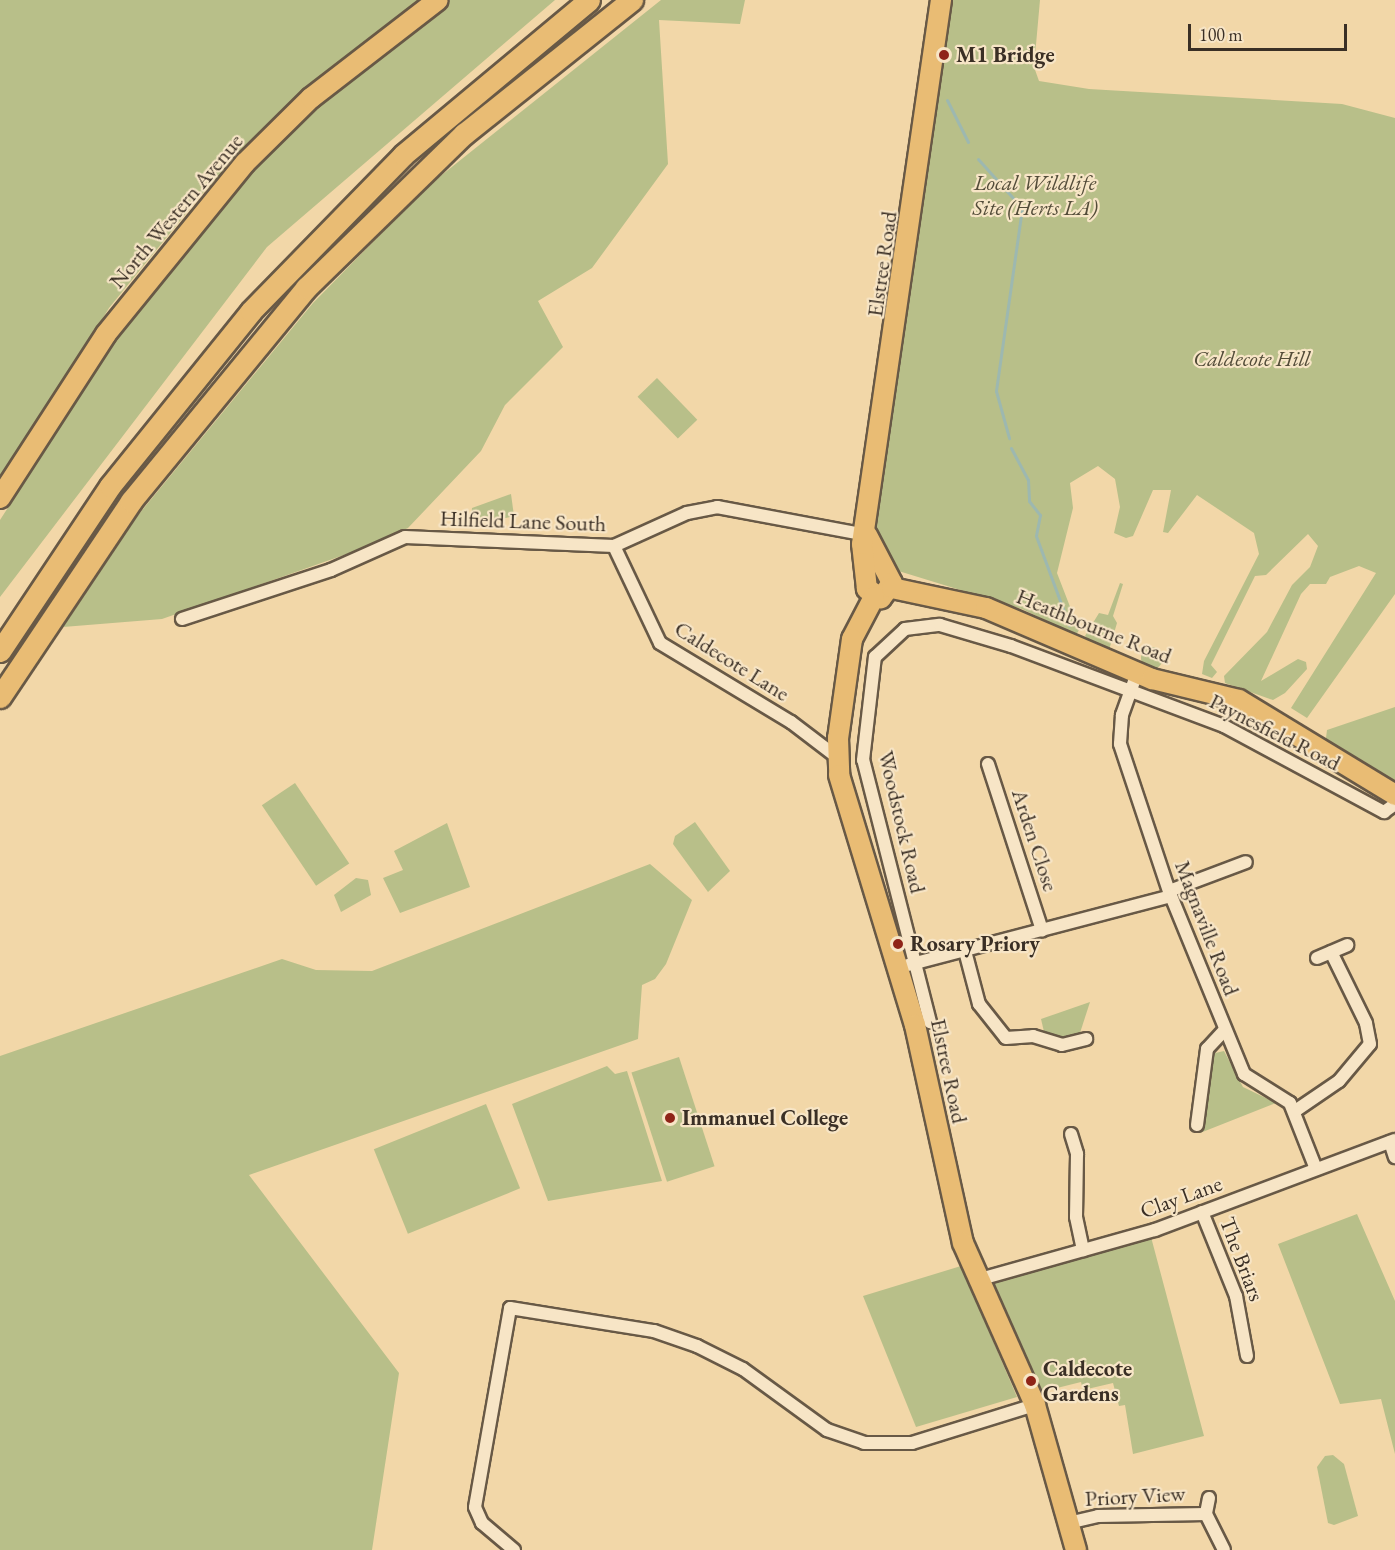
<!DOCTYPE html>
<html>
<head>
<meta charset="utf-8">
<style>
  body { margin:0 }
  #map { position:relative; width:1395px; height:1550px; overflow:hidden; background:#f2d7a8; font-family:"EB Garamond",serif }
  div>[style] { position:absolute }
  .green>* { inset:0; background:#b8bf89; transform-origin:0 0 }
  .round { border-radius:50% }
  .stream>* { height:3px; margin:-1.5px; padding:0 1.5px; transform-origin:1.5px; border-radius:1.5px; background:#9db8b0 }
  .roads { filter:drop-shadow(2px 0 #685946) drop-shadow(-2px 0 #685946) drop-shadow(0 2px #685946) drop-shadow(0 -2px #685946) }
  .minor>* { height:12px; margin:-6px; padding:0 6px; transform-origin:6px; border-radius:6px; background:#f7e5c6 }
  .primary>* { height:20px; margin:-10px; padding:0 10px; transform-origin:10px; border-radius:10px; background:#e9bc74 }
  .trunk>* { height:20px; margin:-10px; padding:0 10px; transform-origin:10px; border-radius:10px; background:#e9bc74 }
  .motorway>* { height:21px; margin:-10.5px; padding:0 10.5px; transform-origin:10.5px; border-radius:10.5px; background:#e9bc74 }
  .dots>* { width:16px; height:16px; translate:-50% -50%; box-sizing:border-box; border:3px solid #f7e5c6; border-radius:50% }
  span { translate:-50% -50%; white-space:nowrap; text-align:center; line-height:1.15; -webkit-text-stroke:4.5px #f7e5c6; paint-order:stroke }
  .poi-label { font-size:22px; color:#3a2f25; font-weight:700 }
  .left { translate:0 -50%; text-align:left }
  .park-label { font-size:22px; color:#534c39; font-style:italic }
  .street-label { font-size:22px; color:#3a2f25 }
  .scale { position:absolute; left:1188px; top:24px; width:159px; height:27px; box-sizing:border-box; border:3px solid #3a2f25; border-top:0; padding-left:8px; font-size:18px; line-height:21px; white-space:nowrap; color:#3a2f25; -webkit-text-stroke:4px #f7e5c6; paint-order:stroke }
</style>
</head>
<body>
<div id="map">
  <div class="green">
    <i style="clip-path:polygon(0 0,421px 0,338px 63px,259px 133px,202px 194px,109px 308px,0 486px)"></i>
    <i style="clip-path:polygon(448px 0,555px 0,267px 247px,0 597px,0 520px,162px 269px,274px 141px)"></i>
    <i style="clip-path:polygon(661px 0,745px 0,740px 24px,659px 20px,668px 164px,592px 268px,538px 301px,563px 347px,505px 405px,481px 451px,408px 528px,361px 549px,162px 619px,63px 627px,134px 520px,313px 303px,428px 186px)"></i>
    <i style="clip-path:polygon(946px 0,1040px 0,1034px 67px,1039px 81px,1089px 89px,1342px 104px,1395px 118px,1395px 594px,1307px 718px,1291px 708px,1376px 573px,1359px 566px,1330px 577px,1326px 584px,1310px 584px,1301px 594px,1261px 681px,1298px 659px,1306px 662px,1307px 669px,1285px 693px,1273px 700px,1225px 683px,1224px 676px,1267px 632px,1292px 585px,1310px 567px,1318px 546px,1308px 534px,1266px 575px,1255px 576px,1211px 665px,1217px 672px,1212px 678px,1202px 674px,1204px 661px,1259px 554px,1254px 533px,1197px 495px,1168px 533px,1163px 532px,1171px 490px,1153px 490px,1133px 536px,1126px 538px,1114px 533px,1120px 507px,1115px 479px,1098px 466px,1070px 483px,1073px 508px,1057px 573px,1079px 630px,1076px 635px,1022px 609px,892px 569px,873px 532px)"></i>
    <i style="left:657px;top:378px;width:58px;height:27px;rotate:46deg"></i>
    <i style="clip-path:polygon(511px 494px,514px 516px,471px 526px,472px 508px)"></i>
    <i style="clip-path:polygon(1120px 583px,1123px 584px,1113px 616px,1117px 623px,1109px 650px,1096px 647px,1085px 636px,1099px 613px,1108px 615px)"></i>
    <i class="round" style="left:1141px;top:647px;width:22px;height:22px"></i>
    <i style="clip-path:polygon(1395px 707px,1395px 783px,1325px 746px,1327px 730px)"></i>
    <i style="left:295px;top:783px;width:97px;height:40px;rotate:56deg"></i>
    <i style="clip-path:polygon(695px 822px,730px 871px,708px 892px,673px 844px,675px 836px)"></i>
    <i style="clip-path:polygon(447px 823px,470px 887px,400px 913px,383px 878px,403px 870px,394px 851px)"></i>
    <i style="clip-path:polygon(650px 864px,692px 900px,666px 964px,655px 979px,642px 985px,638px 1039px,249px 1175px,399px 1373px,372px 1550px,0 1550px,0 1056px,282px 959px,316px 970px,372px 971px)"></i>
    <i style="clip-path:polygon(356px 878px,368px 880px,371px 895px,341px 912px,334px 895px)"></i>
    <i style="clip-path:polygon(1090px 1002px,1079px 1036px,1062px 1042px,1045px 1036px,1041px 1019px)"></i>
    <i style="clip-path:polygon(1224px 1051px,1243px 1087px,1276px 1103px,1200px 1133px,1211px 1054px)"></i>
    <i style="left:679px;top:1057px;width:115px;height:50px;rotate:72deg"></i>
    <i style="clip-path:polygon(607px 1066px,615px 1074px,627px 1071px,662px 1181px,548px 1201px,512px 1104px)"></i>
    <i style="left:486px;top:1104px;width:91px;height:121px;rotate:68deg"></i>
    <i style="clip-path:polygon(1357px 1214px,1395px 1301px,1395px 1454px,1381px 1399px,1340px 1404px,1278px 1244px)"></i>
    <i style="clip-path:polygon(1151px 1237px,1204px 1436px,1133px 1454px,1125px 1405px,1119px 1406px,1113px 1383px,1083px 1390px,1081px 1382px,1049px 1390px,1051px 1398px,1041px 1399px,988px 1283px)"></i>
    <i style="clip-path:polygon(961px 1266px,1017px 1397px,916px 1427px,863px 1296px)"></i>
    <i style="clip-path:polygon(1333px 1455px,1344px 1464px,1358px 1516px,1334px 1525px,1328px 1523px,1317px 1467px,1325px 1456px)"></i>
  </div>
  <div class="stream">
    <i style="left:947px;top:100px;width:47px;rotate:63.4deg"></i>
    <i style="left:978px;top:159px;width:66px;rotate:48.1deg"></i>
    <i style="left:1022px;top:208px;width:185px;rotate:98.1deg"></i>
    <i style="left:996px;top:391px;width:49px;rotate:74.5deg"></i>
    <i style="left:1011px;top:448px;width:36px;rotate:62deg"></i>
    <i style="left:1028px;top:480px;width:21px;rotate:87deg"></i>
    <i style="left:1029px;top:501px;width:18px;rotate:52deg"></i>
    <i style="left:1040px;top:515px;width:21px;rotate:101deg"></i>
    <i style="left:1036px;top:536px;width:95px;rotate:69.7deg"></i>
  </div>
  <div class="roads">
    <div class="minor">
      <i style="left:614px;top:546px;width:107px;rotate:64.6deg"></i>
      <i style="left:660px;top:643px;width:153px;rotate:31.1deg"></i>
      <i style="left:791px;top:722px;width:58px;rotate:37.3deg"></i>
      <i style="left:182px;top:619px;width:157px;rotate:-18.2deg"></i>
      <i style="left:331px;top:570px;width:81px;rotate:-24deg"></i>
      <i style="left:405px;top:537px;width:209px;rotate:2.5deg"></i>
      <i style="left:614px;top:546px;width:80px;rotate:-24.3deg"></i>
      <i style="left:687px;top:513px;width:31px;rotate:-11deg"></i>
      <i style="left:717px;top:507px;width:153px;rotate:10.6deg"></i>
      <i style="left:1137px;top:673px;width:45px;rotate:109.7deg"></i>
      <i style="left:1122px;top:715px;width:29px;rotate:94deg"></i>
      <i style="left:1120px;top:744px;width:155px;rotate:71.6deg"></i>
      <i style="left:1169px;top:891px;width:198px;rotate:67.7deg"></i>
      <i style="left:1244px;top:1074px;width:54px;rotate:32.2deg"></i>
      <i style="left:1290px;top:1103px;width:71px;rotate:68.5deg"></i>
      <i style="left:988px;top:764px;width:175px;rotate:72deg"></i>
      <i style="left:1169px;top:891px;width:82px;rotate:-20.6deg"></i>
      <i style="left:965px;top:951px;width:55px;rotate:75.2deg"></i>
      <i style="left:979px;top:1004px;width:43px;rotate:51.5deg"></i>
      <i style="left:1006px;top:1038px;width:27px;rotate:-4deg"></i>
      <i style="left:1033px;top:1036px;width:30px;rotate:17deg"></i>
      <i style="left:1062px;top:1045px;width:25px;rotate:-14deg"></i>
      <i style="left:1317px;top:958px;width:33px;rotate:-23deg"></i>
      <i style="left:908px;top:965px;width:272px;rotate:-14.7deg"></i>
      <i style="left:930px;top:1022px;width:270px;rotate:-104.3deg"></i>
      <i style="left:863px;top:760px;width:104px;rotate:-83.4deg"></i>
      <i style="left:875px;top:657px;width:41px;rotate:-43deg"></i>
      <i style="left:905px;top:629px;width:35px;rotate:-7deg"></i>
      <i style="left:940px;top:625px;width:74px;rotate:16.5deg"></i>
      <i style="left:1011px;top:646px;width:228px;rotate:20.6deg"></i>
      <i style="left:1224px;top:726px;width:182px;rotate:28.3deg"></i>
      <i style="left:1384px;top:812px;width:14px;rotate:-36deg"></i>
      <i style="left:1295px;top:1111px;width:53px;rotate:-34.3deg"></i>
      <i style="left:1339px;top:1081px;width:48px;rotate:-50deg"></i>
      <i style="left:1370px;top:1044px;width:21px;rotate:-101deg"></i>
      <i style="left:1366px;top:1023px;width:79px;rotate:-116.2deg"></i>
      <i style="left:1197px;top:1125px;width:77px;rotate:-82.5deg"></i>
      <i style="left:1207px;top:1049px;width:25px;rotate:-47deg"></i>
      <i style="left:1071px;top:1134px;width:21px;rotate:73deg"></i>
      <i style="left:1077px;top:1154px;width:63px;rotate:90.9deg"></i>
      <i style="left:1076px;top:1217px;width:34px;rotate:78deg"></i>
      <i style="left:1390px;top:1142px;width:16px;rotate:72deg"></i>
      <i style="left:1202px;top:1212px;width:91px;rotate:68deg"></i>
      <i style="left:1236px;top:1296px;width:61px;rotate:79.6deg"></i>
      <i style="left:977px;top:1280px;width:185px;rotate:-15.7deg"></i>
      <i style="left:1155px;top:1230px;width:256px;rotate:-20.6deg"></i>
      <i style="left:1209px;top:1498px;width:16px;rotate:101deg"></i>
      <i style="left:1206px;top:1514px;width:40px;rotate:63.4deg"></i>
      <i style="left:1068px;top:1523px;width:31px;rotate:-13deg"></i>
      <i style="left:1098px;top:1516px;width:108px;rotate:-1.1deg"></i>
      <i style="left:514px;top:1550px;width:42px;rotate:-139.8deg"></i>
      <i style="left:482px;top:1523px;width:17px;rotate:-114deg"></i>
      <i style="left:475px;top:1507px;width:202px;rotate:-80deg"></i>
      <i style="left:510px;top:1308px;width:146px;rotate:9.1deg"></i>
      <i style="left:654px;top:1331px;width:46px;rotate:19.2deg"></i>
      <i style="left:697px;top:1346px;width:51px;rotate:26.6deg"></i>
      <i style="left:743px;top:1369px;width:104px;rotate:36deg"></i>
      <i style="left:827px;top:1430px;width:39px;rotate:19deg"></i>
      <i style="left:864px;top:1443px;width:48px"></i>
      <i style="left:912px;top:1443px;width:129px;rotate:-17.2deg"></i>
    </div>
    <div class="primary">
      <i style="left:867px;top:535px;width:54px;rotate:62.5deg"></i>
      <i style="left:892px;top:583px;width:19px;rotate:126deg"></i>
      <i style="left:881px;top:598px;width:17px;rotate:-147deg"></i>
      <i style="left:867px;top:589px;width:45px;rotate:-96.3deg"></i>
      <i style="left:862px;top:544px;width:550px;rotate:-81.74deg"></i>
      <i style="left:892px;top:588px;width:96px;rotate:12deg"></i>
      <i style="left:986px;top:608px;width:181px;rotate:23.2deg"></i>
      <i style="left:1152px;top:679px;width:89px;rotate:13.6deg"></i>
      <i style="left:1239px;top:700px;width:183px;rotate:31.3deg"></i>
      <i style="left:874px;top:597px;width:47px;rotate:117.6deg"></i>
      <i style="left:852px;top:639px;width:100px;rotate:98deg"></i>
      <i style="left:838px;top:738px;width:37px;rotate:88deg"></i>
      <i style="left:839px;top:775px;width:261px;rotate:73.1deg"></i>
      <i style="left:915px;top:1025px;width:223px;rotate:77.6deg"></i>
      <i style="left:963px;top:1243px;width:177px;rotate:66deg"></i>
      <i style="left:1035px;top:1405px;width:151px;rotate:74.2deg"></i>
    </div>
    <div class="trunk">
      <i style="left:0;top:498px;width:195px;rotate:-57.1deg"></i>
      <i style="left:106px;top:334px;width:220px;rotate:-50.9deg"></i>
      <i style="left:245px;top:163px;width:93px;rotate:-44.6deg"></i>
      <i style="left:311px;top:98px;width:160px;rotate:-37.7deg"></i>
    </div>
    <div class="motorway">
      <i style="left:0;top:651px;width:198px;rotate:-56.3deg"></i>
      <i style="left:110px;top:486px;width:225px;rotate:-51.1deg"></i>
      <i style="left:251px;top:311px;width:218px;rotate:-45.7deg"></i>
      <i style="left:403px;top:155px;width:242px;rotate:-39.8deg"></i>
      <i style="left:0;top:697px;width:236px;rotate:-56.2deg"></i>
      <i style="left:131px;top:501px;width:276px;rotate:-50.6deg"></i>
      <i style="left:306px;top:288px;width:221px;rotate:-44.3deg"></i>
      <i style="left:464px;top:134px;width:215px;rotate:-38.6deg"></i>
    </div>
  </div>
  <div class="dots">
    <i style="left:944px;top:55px;background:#8f2418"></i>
    <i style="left:898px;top:944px;background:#8f2418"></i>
    <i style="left:670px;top:1118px;background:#8f2418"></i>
    <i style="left:1031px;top:1381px;background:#8f2418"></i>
  </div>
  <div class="poi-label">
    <span class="left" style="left:956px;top:55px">M1 Bridge</span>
    <span class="left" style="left:910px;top:944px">Rosary Priory</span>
    <span class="left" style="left:682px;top:1118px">Immanuel College</span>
    <span class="left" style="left:1043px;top:1381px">Caldecote<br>Gardens</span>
  </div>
  <div class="park-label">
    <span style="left:1035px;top:195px">Local Wildlife<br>Site (Herts LA)</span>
    <span style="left:1252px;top:359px">Caldecote Hill</span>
  </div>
  <div class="street-label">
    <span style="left:176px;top:211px;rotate:-50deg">North Western Avenue</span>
    <span style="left:882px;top:264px;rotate:-82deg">Elstree Road</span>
    <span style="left:523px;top:521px;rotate:2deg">Hilfield Lane South</span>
    <span style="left:1094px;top:626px;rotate:22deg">Heathbourne Road</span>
    <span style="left:732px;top:661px;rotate:32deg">Caldecote Lane</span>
    <span style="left:1275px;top:732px;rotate:27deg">Paynesfield Road</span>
    <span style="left:902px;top:822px;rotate:77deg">Woodstock Road</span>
    <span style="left:1035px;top:840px;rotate:72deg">Arden Close</span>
    <span style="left:1207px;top:928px;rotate:69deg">Magnaville Road</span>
    <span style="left:949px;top:1071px;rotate:78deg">Elstree Road</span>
    <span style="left:1181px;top:1197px;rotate:-20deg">Clay Lane</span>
    <span style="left:1242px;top:1259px;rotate:69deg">The Briars</span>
    <span style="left:1135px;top:1496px;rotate:-3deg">Priory View</span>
  </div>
  <div class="scale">100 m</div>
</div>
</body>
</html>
